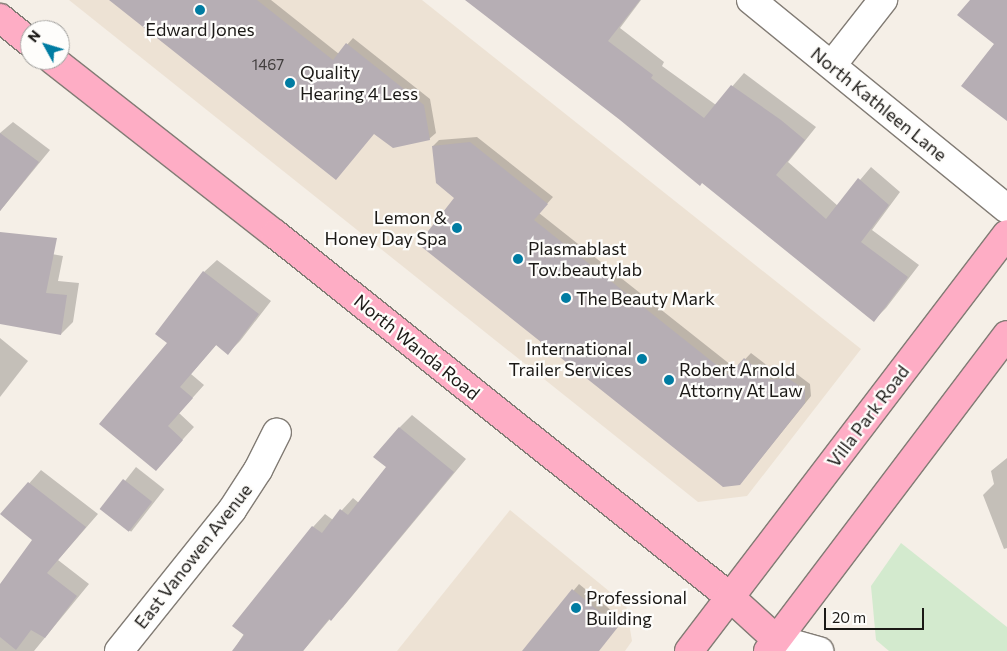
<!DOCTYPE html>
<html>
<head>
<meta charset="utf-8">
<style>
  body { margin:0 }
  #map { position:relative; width:1007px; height:651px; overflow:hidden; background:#f5efe7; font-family:Commissioner,sans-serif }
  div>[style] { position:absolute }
  .built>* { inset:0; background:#ede2d4 }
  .green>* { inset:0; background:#d3eace }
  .shadow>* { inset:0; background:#0003; transform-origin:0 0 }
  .building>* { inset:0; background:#b6aeb4; transform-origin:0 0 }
  .roads { filter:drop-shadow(1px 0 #827c75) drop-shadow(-1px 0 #827c75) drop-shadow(0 1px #827c75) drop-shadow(0 -1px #827c75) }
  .minor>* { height:28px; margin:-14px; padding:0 14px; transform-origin:14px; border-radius:14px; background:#fff }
  .major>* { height:28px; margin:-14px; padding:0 14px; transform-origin:14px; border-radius:14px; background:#feadc5 }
  .dots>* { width:14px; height:14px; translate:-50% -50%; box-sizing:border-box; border:2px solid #fefdfb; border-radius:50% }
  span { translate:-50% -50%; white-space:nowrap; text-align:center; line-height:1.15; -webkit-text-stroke:4.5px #fefdfb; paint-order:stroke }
  .number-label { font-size:15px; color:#423e3e }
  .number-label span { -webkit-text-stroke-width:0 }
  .poi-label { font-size:18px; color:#1b1916 }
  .left { translate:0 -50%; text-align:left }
  .right { translate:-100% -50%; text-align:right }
  .street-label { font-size:18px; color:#1b1916 }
  .north { position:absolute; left:20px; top:20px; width:50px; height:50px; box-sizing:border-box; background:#fefdfb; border:1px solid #a3a29f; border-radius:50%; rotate:309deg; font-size:14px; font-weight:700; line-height:20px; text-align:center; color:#1b1916 }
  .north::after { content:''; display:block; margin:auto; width:18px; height:22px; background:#007ca2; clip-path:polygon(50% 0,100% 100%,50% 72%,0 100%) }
  .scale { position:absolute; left:824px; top:608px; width:100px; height:22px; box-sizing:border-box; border:2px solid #1b1916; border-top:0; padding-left:6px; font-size:15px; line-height:18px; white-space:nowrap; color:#1b1916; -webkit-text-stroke:4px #fefdfb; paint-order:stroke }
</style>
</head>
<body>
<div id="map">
  <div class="built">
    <i style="clip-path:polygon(69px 0,422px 0,861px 349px,747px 496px,698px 502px)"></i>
    <i style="clip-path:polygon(510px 510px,626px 605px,632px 641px,625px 651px,397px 651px)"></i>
  </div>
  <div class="green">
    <i style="clip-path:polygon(901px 543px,1007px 627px,1007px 651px,889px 651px,876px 640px,871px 586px)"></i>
  </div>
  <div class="shadow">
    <i style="clip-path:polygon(111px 0,271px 0,339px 54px,353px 38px,430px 99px,436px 133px,429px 139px,374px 133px)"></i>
    <i style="clip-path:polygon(467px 0,641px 0,620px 28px,664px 62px,662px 66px,716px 105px,744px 73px,816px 127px,788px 162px,838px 206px,871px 167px,900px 192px,872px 230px,919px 265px,886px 308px,874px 320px,702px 181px)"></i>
    <i style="clip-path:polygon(13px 122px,50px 150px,0 211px,0 133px)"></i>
    <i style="clip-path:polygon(477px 137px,553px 197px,539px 213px,736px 369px,751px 353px,778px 374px,794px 372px,810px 384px,811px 396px,740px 484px,456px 198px,433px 146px,439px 140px)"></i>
    <i style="clip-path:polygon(6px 246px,63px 256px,58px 281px,79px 283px,73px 322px,61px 334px,0 323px,0 251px)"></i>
    <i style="clip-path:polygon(217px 260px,271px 301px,240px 341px,228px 353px,217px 344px,191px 374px,204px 385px,179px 413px,194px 427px,156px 469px,169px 343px,204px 272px)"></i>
    <i style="clip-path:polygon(0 338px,28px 361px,0 397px)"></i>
    <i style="clip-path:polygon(412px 415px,466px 459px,343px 607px,330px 619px,303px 651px,233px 651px,313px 527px,325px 514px,333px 520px,353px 498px,359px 503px,388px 467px,400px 427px)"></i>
    <i style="clip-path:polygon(1007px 458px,1007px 548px,1004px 549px,983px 495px,994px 484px,991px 471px)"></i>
    <i style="left:136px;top:467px;width:36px;height:54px;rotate:38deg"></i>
    <i style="clip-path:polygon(41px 470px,98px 514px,58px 560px,89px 584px,34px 651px,0 651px,0 586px,34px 540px,2px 514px)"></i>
    <i style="clip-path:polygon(579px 584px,623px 620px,598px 651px,524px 651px)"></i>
  </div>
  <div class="building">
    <i style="clip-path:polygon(109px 0,257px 0,333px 60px,346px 43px,424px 105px,430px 140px,393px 148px,374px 134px,336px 180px)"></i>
    <i style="clip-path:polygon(465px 0,640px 0,608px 41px,653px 75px,651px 78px,704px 118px,731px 85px,781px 120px,805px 140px,776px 175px,826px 219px,858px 178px,889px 205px,861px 242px,908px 277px,874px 322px,702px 183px,700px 186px,620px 120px)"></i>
    <i style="clip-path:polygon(970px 0,1007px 0,1007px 121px,961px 86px,994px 44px,957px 15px)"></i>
    <i style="clip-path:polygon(0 133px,39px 162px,0 211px)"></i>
    <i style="clip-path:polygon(470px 142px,548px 204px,534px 220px,729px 375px,744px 358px,771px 380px,788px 378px,805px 390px,805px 403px,740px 485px,723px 487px,418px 244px,454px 198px,436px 183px,432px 146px)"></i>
    <i style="clip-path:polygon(0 232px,57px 238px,46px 293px,67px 295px,61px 335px,0 324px)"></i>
    <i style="clip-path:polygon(203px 271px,259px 314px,228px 355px,216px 345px,180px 387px,193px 398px,168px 426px,183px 440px,156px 471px,99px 424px,167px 343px,155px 334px)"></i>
    <i style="clip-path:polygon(399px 427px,454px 472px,331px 621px,329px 619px,303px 651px,232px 651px,244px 635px,232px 626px,312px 526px,322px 533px,340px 509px,348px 515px,386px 467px,373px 457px)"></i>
    <i style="left:123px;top:479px;width:37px;height:38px;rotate:38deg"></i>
    <i style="clip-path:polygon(28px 482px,86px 527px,47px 573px,77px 596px,45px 638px,31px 630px,16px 650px,0 637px,0 584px,32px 540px,0 514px)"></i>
    <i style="clip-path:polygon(572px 589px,618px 627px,599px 651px,522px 651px)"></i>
  </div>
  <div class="roads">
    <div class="minor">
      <i style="left:751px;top:0;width:330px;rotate:39.2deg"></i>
      <i style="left:832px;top:65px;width:83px;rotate:-51.9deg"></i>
      <i style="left:776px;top:639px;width:45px;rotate:15.6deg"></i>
      <i style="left:119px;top:651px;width:181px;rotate:-51.3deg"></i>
      <i style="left:232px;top:510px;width:48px;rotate:-57deg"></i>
      <i style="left:258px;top:470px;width:42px;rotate:-63.4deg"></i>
    </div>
    <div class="major">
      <i style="left:0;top:18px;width:38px;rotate:39deg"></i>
      <i style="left:53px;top:60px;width:282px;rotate:38.1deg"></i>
      <i style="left:275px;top:234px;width:582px;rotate:38.58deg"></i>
      <i style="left:730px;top:597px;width:62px;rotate:42.4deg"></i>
      <i style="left:689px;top:651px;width:524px;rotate:-52.67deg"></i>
      <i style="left:768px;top:651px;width:396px;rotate:-52.9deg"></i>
    </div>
  </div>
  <div class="dots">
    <i style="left:200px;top:10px;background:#007ca2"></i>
    <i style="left:290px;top:83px;background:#007ca2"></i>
    <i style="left:457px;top:228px;background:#007ca2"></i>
    <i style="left:518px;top:259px;background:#007ca2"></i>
    <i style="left:566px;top:298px;background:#007ca2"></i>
    <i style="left:642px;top:359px;background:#007ca2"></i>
    <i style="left:669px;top:380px;background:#007ca2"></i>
    <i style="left:576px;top:608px;background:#007ca2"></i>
  </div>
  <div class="number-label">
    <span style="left:268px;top:65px">1467</span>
  </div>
  <div class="poi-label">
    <span style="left:200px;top:29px">Edward Jones</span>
    <span class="left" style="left:300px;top:83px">Quality<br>Hearing 4 Less</span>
    <span class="right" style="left:447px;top:228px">Lemon &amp;<br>Honey Day Spa</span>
    <span class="left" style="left:528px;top:259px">Plasmablast<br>Tov.beautylab</span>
    <span class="left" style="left:576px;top:298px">The Beauty Mark</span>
    <span class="right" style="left:632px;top:359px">International<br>Trailer Services</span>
    <span class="left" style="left:679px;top:380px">Robert Arnold<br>Attorny At Law</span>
    <span class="left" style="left:586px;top:608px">Professional<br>Building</span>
  </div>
  <div class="street-label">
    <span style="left:879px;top:104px;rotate:39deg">North Kathleen Lane</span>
    <span style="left:417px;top:347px;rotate:39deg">North Wanda Road</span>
    <span style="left:868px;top:416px;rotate:-53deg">Villa Park Road</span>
    <span style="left:193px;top:556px;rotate:-52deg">East Vanowen Avenue</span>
  </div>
  <div class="north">N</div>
  <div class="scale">20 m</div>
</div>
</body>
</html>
